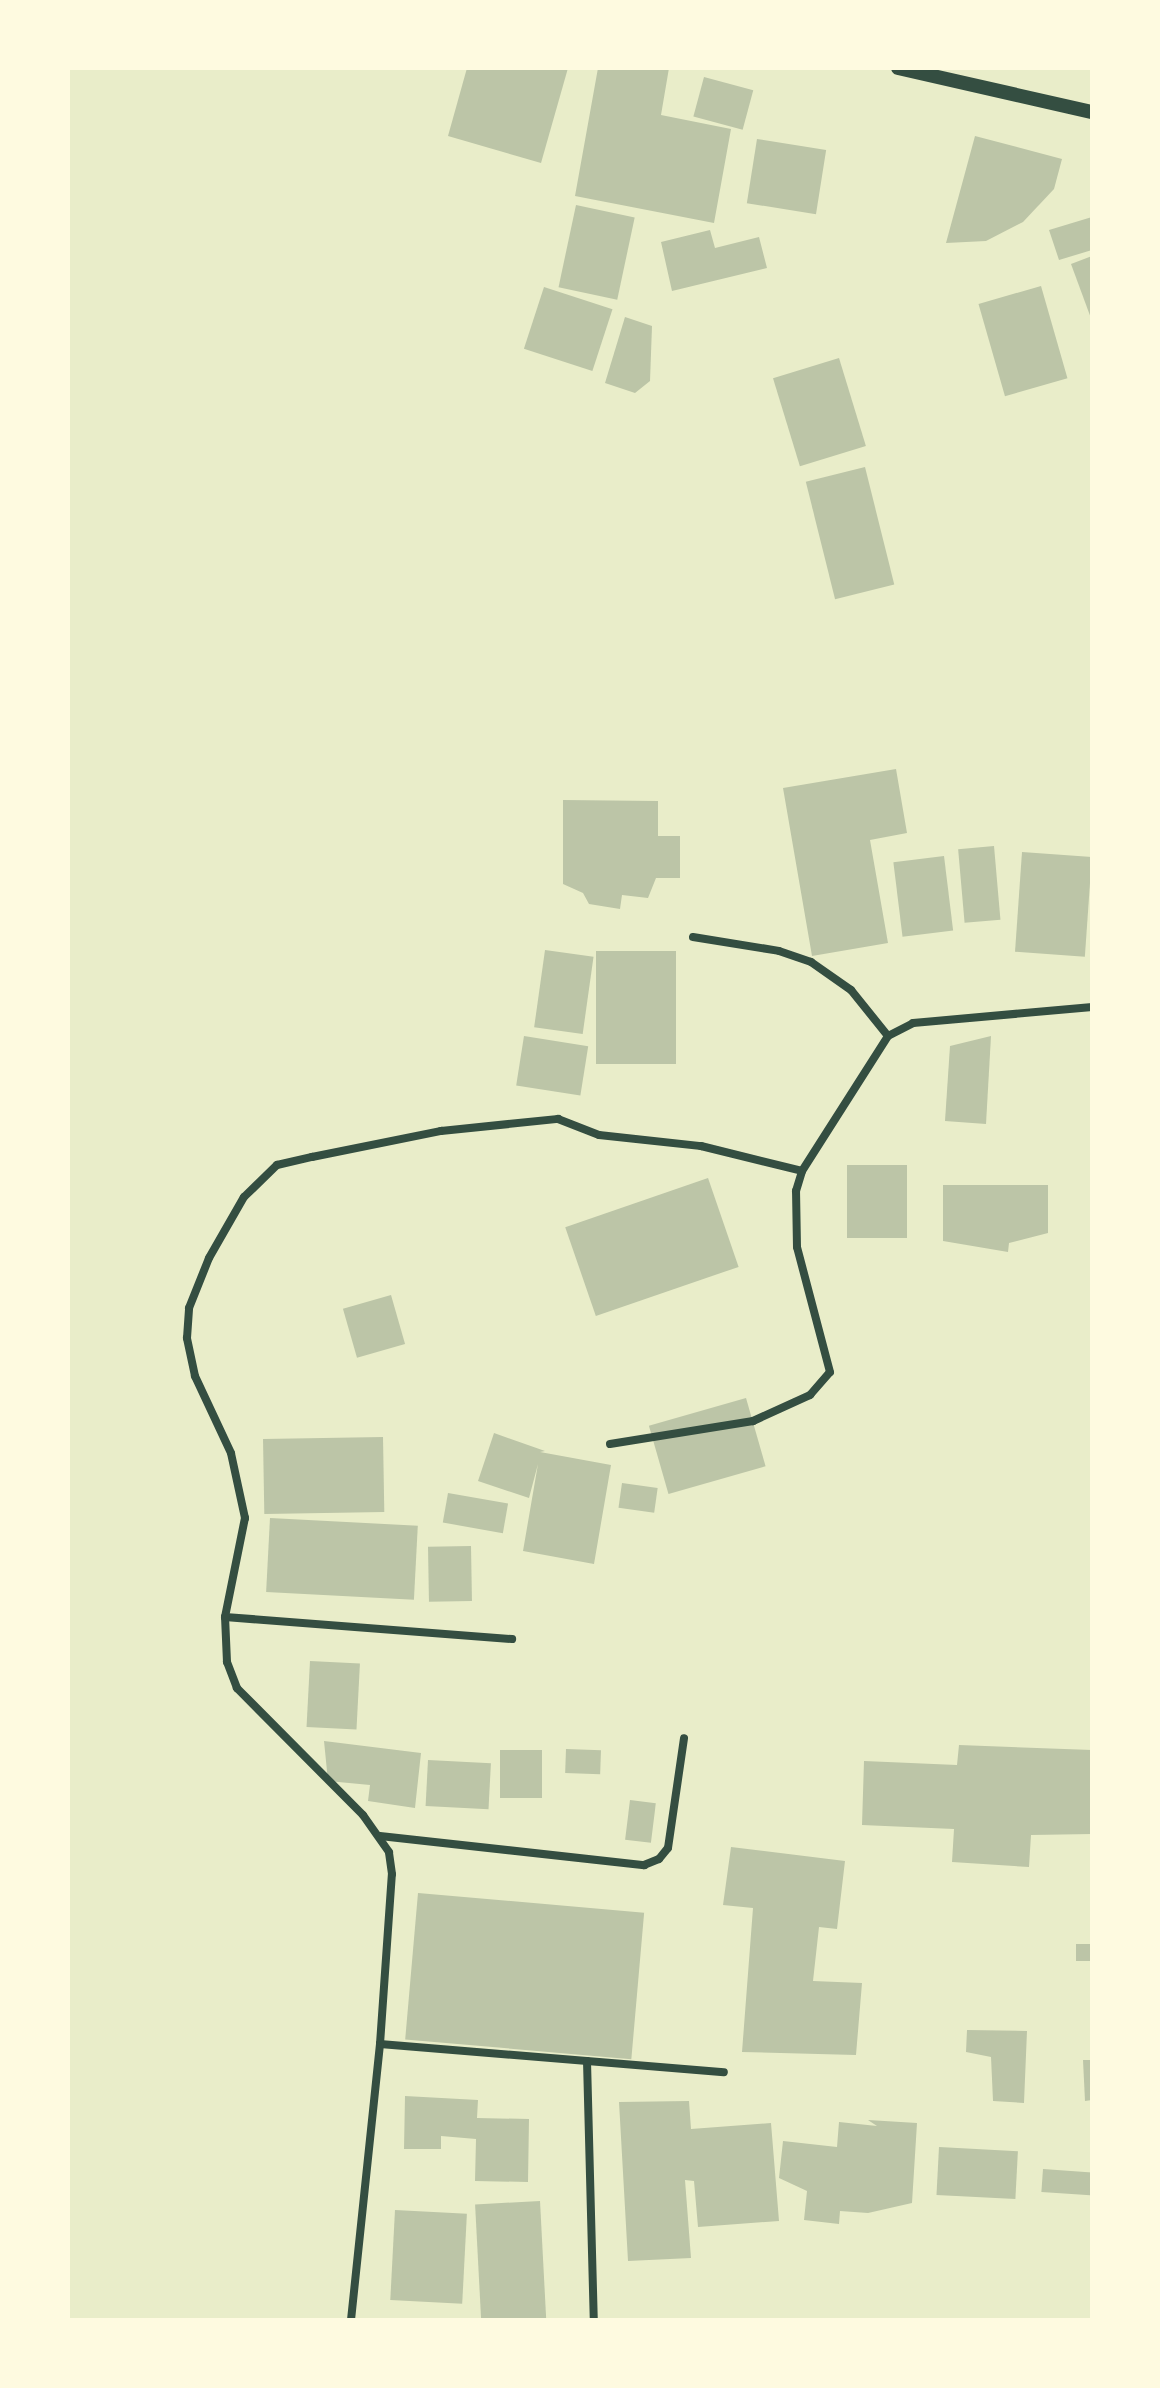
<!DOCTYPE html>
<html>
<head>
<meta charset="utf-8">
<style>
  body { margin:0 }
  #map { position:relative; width:1160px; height:2388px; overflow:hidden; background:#e9edc9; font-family:"PT Sans",sans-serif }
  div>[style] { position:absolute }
  .building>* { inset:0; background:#bcc5a7; transform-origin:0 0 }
  .minor>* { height:8px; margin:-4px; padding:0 4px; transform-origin:4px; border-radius:4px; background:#344e41 }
  .tertiary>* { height:14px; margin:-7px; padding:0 7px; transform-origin:7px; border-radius:7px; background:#344e41 }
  span { translate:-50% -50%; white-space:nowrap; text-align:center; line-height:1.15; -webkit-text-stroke:6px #fefae0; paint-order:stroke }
  .frame { position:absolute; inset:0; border:70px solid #fefae0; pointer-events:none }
</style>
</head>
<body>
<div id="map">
  <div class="building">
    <i style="clip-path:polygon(467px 68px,568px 68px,541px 163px,448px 136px)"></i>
    <i style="clip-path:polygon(598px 68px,669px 68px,661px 115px,731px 129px,714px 223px,575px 196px)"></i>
    <i style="left:704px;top:77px;width:51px;height:41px;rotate:15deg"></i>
    <i style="clip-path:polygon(975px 136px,1062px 159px,1054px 189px,1023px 222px,986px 241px,946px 243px)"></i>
    <i style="left:757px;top:139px;width:70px;height:65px;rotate:9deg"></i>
    <i style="left:576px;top:205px;width:60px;height:84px;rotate:12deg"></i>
    <i style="clip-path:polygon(1092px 217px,1092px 250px,1059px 260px,1049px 230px)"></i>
    <i style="clip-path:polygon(710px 230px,715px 248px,759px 237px,767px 268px,672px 291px,661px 242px)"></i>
    <i style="clip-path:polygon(1092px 256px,1092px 321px,1071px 264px)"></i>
    <i style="left:1041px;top:286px;width:96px;height:65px;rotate:74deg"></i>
    <i style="left:544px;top:287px;width:72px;height:65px;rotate:18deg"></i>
    <i style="clip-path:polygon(625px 317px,652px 326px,650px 381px,635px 393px,605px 383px)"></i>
    <i style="left:839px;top:358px;width:92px;height:69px;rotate:73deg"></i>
    <i style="left:865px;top:467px;width:121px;height:61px;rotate:76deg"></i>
    <i style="clip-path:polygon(896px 769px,907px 833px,870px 840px,888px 943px,812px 956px,783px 788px)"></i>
    <i style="clip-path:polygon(563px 800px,658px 801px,658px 836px,680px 836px,680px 878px,656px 878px,648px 898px,622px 895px,620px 909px,589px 904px,583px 893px,563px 884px)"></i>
    <i style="left:994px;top:846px;width:74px;height:36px;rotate:85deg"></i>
    <i style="left:1022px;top:852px;width:70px;height:100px;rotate:4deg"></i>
    <i style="left:944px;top:856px;width:75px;height:51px;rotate:83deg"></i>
    <i style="left:545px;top:950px;width:49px;height:78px;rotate:8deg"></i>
    <i style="left:596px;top:951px;width:80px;height:113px"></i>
    <i style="left:524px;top:1036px;width:65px;height:50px;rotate:9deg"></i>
    <i style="clip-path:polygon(991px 1036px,986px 1124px,945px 1121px,950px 1046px)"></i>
    <i style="left:847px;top:1165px;width:60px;height:73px"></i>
    <i style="left:708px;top:1178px;width:94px;height:151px;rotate:71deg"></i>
    <i style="clip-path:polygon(943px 1185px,1048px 1185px,1048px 1233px,1009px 1243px,1008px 1252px,943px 1241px)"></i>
    <i style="left:391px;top:1295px;width:51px;height:50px;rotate:74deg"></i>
    <i style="left:746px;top:1398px;width:71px;height:101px;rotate:74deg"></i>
    <i style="clip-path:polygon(494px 1433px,545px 1451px,540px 1452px,611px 1465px,594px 1564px,523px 1551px,538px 1464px,529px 1498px,478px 1481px)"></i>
    <i style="left:383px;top:1437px;width:75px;height:120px;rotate:89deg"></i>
    <i style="left:622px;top:1483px;width:36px;height:25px;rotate:8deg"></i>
    <i style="left:448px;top:1493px;width:61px;height:30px;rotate:10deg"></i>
    <i style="left:270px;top:1518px;width:148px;height:74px;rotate:3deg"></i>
    <i style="left:471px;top:1546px;width:55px;height:43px;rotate:89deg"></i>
    <i style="left:310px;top:1661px;width:50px;height:66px;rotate:3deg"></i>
    <i style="clip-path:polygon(324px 1741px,421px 1753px,415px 1808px,368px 1801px,370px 1785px,328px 1781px)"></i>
    <i style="clip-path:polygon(959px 1745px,1092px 1750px,1092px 1834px,1031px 1835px,1029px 1867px,952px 1862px,954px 1829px,862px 1825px,864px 1761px,957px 1765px)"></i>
    <i style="left:566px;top:1749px;width:35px;height:24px;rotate:2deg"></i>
    <i style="left:500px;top:1750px;width:42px;height:48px"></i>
    <i style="left:428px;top:1760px;width:63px;height:46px;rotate:3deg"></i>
    <i style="left:630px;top:1800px;width:26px;height:40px;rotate:7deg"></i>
    <i style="clip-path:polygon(731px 1847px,845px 1861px,837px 1929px,819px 1927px,813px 1981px,862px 1983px,856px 2055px,742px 2052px,753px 1908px,723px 1905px)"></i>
    <i style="left:418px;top:1893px;width:227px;height:147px;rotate:5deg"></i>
    <i style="left:1076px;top:1944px;width:16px;height:17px"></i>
    <i style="clip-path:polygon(967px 2030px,1027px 2031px,1024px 2103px,993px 2101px,991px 2057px,966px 2052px)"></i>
    <i style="clip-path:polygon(1083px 2060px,1092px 2060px,1092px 2100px,1085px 2101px)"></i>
    <i style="clip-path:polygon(405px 2096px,478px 2100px,477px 2118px,529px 2119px,528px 2182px,475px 2181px,476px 2139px,441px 2136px,441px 2149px,404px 2149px)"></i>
    <i style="clip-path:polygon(689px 2101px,691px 2129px,771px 2123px,779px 2221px,698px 2227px,694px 2181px,685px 2180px,691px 2258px,628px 2261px,619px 2102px)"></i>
    <i style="clip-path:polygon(868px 2120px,917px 2123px,912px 2203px,868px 2213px,840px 2211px,839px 2224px,804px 2220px,807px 2191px,779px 2178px,783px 2141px,837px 2147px,839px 2122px,877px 2126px)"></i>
    <i style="left:939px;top:2147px;width:79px;height:48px;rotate:3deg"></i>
    <i style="left:1043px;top:2169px;width:49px;height:23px;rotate:4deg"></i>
    <i style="left:540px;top:2201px;width:119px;height:65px;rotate:87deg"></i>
    <i style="left:395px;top:2210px;width:72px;height:90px;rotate:3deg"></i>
  </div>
  <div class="minor">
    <i style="left:693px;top:937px;width:87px;rotate:9.2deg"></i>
    <i style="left:779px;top:951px;width:34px;rotate:19deg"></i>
    <i style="left:811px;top:962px;width:49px;rotate:35deg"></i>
    <i style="left:851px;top:990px;width:59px;rotate:51.2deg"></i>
    <i style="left:610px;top:1444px;width:145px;rotate:-9.1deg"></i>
    <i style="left:753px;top:1421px;width:63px;rotate:-24.5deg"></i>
    <i style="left:810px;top:1395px;width:30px;rotate:-49deg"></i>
    <i style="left:830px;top:1372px;width:129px;rotate:-104.8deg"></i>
    <i style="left:797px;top:1247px;width:56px;rotate:-91deg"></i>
    <i style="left:796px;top:1191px;width:21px;rotate:-73deg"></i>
    <i style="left:802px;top:1171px;width:160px;rotate:-57.5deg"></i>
    <i style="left:888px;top:1036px;width:28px;rotate:-27deg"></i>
    <i style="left:913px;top:1023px;width:180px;rotate:-5.1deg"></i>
    <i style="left:225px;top:1617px;width:288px;rotate:4.4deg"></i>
    <i style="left:380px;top:1836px;width:266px;rotate:6.3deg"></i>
    <i style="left:644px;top:1865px;width:16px;rotate:-22deg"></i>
    <i style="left:659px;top:1859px;width:14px;rotate:-51deg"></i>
    <i style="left:668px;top:1848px;width:111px;rotate:-81.7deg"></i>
    <i style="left:380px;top:2044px;width:345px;rotate:4.7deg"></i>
    <i style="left:587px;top:2061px;width:259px;rotate:88.5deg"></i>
    <i style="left:351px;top:2320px;width:278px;rotate:-84deg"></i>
    <i style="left:380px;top:2044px;width:170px;rotate:-86deg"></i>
    <i style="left:392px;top:1874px;width:22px;rotate:-98deg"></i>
    <i style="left:389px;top:1852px;width:45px;rotate:-125.1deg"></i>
    <i style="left:363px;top:1815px;width:179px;rotate:-134.8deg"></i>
    <i style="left:237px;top:1688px;width:28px;rotate:-111deg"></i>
    <i style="left:227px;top:1662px;width:45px;rotate:-92.5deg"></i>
    <i style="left:225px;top:1617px;width:101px;rotate:-78.6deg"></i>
    <i style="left:245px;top:1518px;width:66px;rotate:-102.2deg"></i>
    <i style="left:231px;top:1453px;width:85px;rotate:-115.1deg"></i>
    <i style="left:195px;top:1376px;width:39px;rotate:-102deg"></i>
    <i style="left:187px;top:1338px;width:30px;rotate:-86deg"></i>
    <i style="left:189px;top:1308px;width:54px;rotate:-68.2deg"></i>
    <i style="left:209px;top:1258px;width:70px;rotate:-60.2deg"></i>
    <i style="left:244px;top:1197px;width:46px;rotate:-44.1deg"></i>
    <i style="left:277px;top:1165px;width:36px;rotate:-13deg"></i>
    <i style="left:312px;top:1157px;width:132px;rotate:-11.4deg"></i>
    <i style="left:441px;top:1131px;width:118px;rotate:-5.9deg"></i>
    <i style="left:558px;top:1119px;width:44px;rotate:21.3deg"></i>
    <i style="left:599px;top:1135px;width:103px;rotate:6.2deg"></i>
    <i style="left:701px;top:1146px;width:104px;rotate:13.9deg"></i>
  </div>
  <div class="tertiary">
    <i style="left:898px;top:68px;width:199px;rotate:12.8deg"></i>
  </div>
  <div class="frame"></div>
</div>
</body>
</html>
